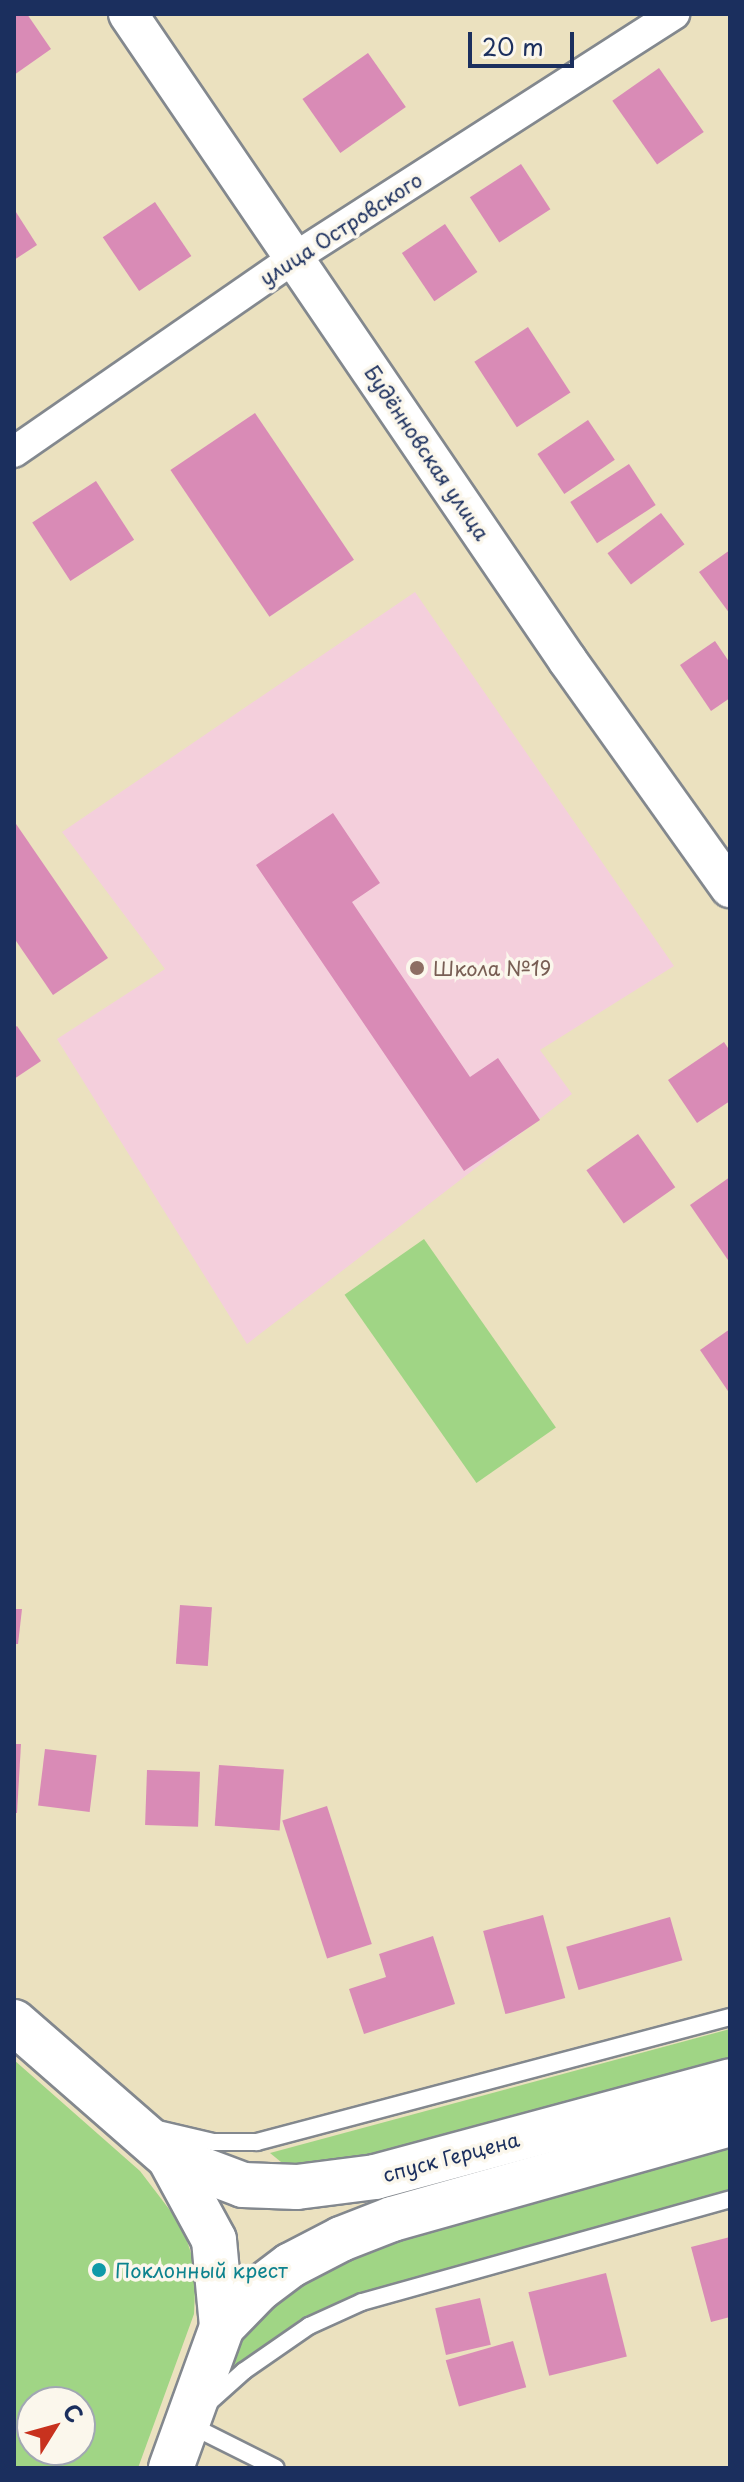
<!DOCTYPE html>
<html>
<head>
<meta charset="utf-8">
<style>
  body { margin:0 }
  #map { position:relative; width:744px; height:2482px; overflow:hidden; background:#ebe1bf; font-family:"Playpen Sans",sans-serif }
  div>[style] { position:absolute }
  .built>* { inset:0; background:#f4cfdc }
  .green>* { inset:0; background:#a0d585; transform-origin:0 0 }
  .building>* { inset:0; background:#d98bb6; transform-origin:0 0 }
  .roads { filter:drop-shadow(2px 0 #83888e) drop-shadow(-2px 0 #83888e) drop-shadow(0 2px #83888e) drop-shadow(0 -2px #83888e) }
  .service>* { height:16px; margin:-8px; padding:0 8px; transform-origin:8px; border-radius:8px; background:#fff }
  .minor>* { height:30px; margin:-15px; padding:0 15px; transform-origin:15px; border-radius:15px; background:#fff }
  .tertiary>* { height:38px; margin:-19px; padding:0 19px; transform-origin:19px; border-radius:19px; background:#fff }
  .primary>* { height:44px; margin:-22px; padding:0 22px; transform-origin:22px; border-radius:22px; background:#fff }
  .dots>* { width:22px; height:22px; translate:-50% -50%; box-sizing:border-box; border:4px solid #fbf7ec; border-radius:50% }
  span { translate:-50% -50%; white-space:nowrap; text-align:center; line-height:1.15; -webkit-text-stroke:7px #fbf7ec; paint-order:stroke }
  .street-label { font-size:20px; color:#1b2f5e }
  .education-label { font-size:20px; color:#785e54 }
  .left { translate:0 -50%; text-align:left }
  .culture-label { font-size:20px; color:#0d838f }
  .frame { position:absolute; inset:0; border:16px solid #1b2f5e; pointer-events:none }
  .north { position:absolute; left:16px; top:2386px; width:80px; height:80px; box-sizing:border-box; background:#fbf7ec; border:2px solid #a1a7b3; border-radius:50%; rotate:53deg; font-size:22px; font-weight:700; line-height:32px; text-align:center; color:#1b2f5e }
  .north::after { content:''; display:block; margin:auto; width:28px; height:36px; background:#c8321e; clip-path:polygon(50% 0,100% 100%,50% 72%,0 100%) }
  .scale { position:absolute; left:468px; top:32px; width:106px; height:36px; box-sizing:border-box; border:4px solid #1b2f5e; border-top:0; padding-left:10px; font-size:24px; line-height:28px; white-space:nowrap; color:#1b2f5e; -webkit-text-stroke:6px #fbf7ec; paint-order:stroke }
</style>
</head>
<body>
<div id="map">
  <div class="built">
    <i style="clip-path:polygon(415px 592px,674px 966px,540px 1050px,572px 1094px,247px 1344px,57px 1039px,165px 969px,62px 832px)"></i>
  </div>
  <div class="green">
    <i style="left:424px;top:1239px;width:230px;height:97px;rotate:55deg"></i>
    <i style="clip-path:polygon(730px 2029px,730px 2065px,373px 2164px,292px 2171px,270px 2153px)"></i>
    <i style="clip-path:polygon(evenodd,14px 2060px,140px 2171px,182px 2226px,196px 2268px,194px 2314px,138px 2468px,14px 2468px,14px 2060px,32px 2402px,80px 2402px,80px 2450px,32px 2450px,32px 2402px)"></i>
    <i style="clip-path:polygon(730px 2141px,730px 2190px,343px 2301px,299px 2320px,226px 2375px,247px 2322px,311px 2272px,402px 2231px)"></i>
  </div>
  <div class="building">
    <i style="clip-path:polygon(14px 14px,27px 14px,51px 49px,14px 75px)"></i>
    <i style="left:368px;top:53px;width:66px;height:80px;rotate:55deg"></i>
    <i style="left:659px;top:68px;width:78px;height:57px;rotate:55deg"></i>
    <i style="left:521px;top:164px;width:54px;height:61px;rotate:57deg"></i>
    <i style="left:155px;top:202px;width:65px;height:63px;rotate:56deg"></i>
    <i style="clip-path:polygon(14px 209px,37px 245px,14px 260px)"></i>
    <i style="left:445px;top:224px;width:58px;height:52px;rotate:56deg"></i>
    <i style="left:528px;top:327px;width:78px;height:64px;rotate:57deg"></i>
    <i style="left:255px;top:413px;width:177px;height:102px;rotate:56deg"></i>
    <i style="left:588px;top:420px;width:48px;height:61px;rotate:56deg"></i>
    <i style="left:629px;top:464px;width:49px;height:70px;rotate:57deg"></i>
    <i style="left:96px;top:481px;width:70px;height:76px;rotate:57deg"></i>
    <i style="left:661px;top:513px;width:39px;height:67px;rotate:53deg"></i>
    <i style="clip-path:polygon(730px 550px,730px 614px,699px 572px)"></i>
    <i style="clip-path:polygon(715px 641px,730px 663px,730px 698px,711px 711px,680px 665px)"></i>
    <i style="clip-path:polygon(333px 813px,380px 883px,352px 902px,470px 1077px,498px 1058px,540px 1120px,464px 1171px,256px 865px)"></i>
    <i style="clip-path:polygon(14px 821px,108px 958px,53px 995px,14px 938px)"></i>
    <i style="clip-path:polygon(17px 1026px,41px 1061px,14px 1079px,14px 1028px)"></i>
    <i style="clip-path:polygon(724px 1042px,730px 1051px,730px 1101px,697px 1123px,668px 1080px)"></i>
    <i style="left:638px;top:1134px;width:65px;height:63px;rotate:55deg"></i>
    <i style="clip-path:polygon(730px 1177px,730px 1263px,690px 1205px)"></i>
    <i style="clip-path:polygon(730px 1329px,730px 1394px,700px 1350px)"></i>
    <i style="left:180px;top:1605px;width:32px;height:59px;rotate:4deg"></i>
    <i style="clip-path:polygon(14px 1609px,22px 1609px,18px 1644px,14px 1644px)"></i>
    <i style="clip-path:polygon(14px 1744px,21px 1744px,17px 1813px,14px 1813px)"></i>
    <i style="left:45px;top:1749px;width:52px;height:57px;rotate:7deg"></i>
    <i style="left:219px;top:1765px;width:65px;height:61px;rotate:4deg"></i>
    <i style="left:147px;top:1770px;width:53px;height:55px;rotate:2deg"></i>
    <i style="left:327px;top:1806px;width:145px;height:47px;rotate:72deg"></i>
    <i style="left:543px;top:1915px;width:86px;height:62px;rotate:75deg"></i>
    <i style="left:670px;top:1917px;width:45px;height:108px;rotate:74deg"></i>
    <i style="clip-path:polygon(433px 1936px,455px 2004px,364px 2034px,349px 1989px,386px 1977px,379px 1954px)"></i>
    <i style="clip-path:polygon(730px 2237px,730px 2317px,711px 2322px,691px 2247px)"></i>
    <i style="left:606px;top:2273px;width:86px;height:80px;rotate:76deg"></i>
    <i style="left:480px;top:2298px;width:48px;height:46px;rotate:77deg"></i>
    <i style="left:513px;top:2341px;width:48px;height:70px;rotate:74deg"></i>
  </div>
  <div class="roads">
    <div class="service">
      <i style="left:158px;top:2129px;width:57px;rotate:13.1deg"></i>
      <i style="left:214px;top:2142px;width:43px"></i>
      <i style="left:257px;top:2142px;width:489px;rotate:-14.8deg"></i>
      <i style="left:206px;top:2405px;width:51px;rotate:-41.8deg"></i>
      <i style="left:244px;top:2371px;width:79px;rotate:-34.7deg"></i>
      <i style="left:309px;top:2326px;width:58px;rotate:-24.4deg"></i>
      <i style="left:362px;top:2302px;width:382px;rotate:-15.6deg"></i>
      <i style="left:188px;top:2424px;width:98px;rotate:26.6deg"></i>
    </div>
    <div class="minor">
      <i style="left:14px;top:452px;width:341px;rotate:-34.7deg"></i>
      <i style="left:294px;top:258px;width:452px;rotate:-32.7deg"></i>
    </div>
    <div class="tertiary">
      <i style="left:128px;top:14px;width:782px;rotate:55.78deg"></i>
      <i style="left:568px;top:661px;width:279px;rotate:54.5deg"></i>
    </div>
    <div class="primary">
      <i style="left:14px;top:2022px;width:206px;rotate:41.1deg"></i>
      <i style="left:169px;top:2157px;width:94px;rotate:61.5deg"></i>
      <i style="left:214px;top:2240px;width:87px;rotate:84.7deg"></i>
      <i style="left:222px;top:2327px;width:150px;rotate:109.9deg"></i>
      <i style="left:169px;top:2157px;width:79px;rotate:20.7deg"></i>
      <i style="left:243px;top:2185px;width:54px;rotate:2.1deg"></i>
      <i style="left:297px;top:2187px;width:79px;rotate:-7.3deg"></i>
      <i style="left:375px;top:2177px;width:368px;rotate:-15.1deg"></i>
      <i style="left:222px;top:2327px;width:53px;rotate:-45.8deg"></i>
      <i style="left:259px;top:2289px;width:40px;rotate:-37deg"></i>
      <i style="left:291px;top:2265px;width:56px;rotate:-27.5deg"></i>
      <i style="left:341px;top:2239px;width:55px;rotate:-21.4deg"></i>
      <i style="left:392px;top:2219px;width:351px;rotate:-15.7deg"></i>
    </div>
  </div>
  <div class="dots">
    <i style="left:417px;top:968px;background:#8d6e63"></i>
    <i style="left:99px;top:2270px;background:#0f9aa8"></i>
  </div>
  <div class="street-label">
    <span style="left:341px;top:229px;rotate:-33deg">улица Островского</span>
    <span style="left:427px;top:453px;rotate:56deg">Будённовская улица</span>
    <span style="left:451px;top:2157px;rotate:-15deg">спуск Герцена</span>
  </div>
  <div class="education-label">
    <span class="left" style="left:433px;top:968px">Школа №19</span>
  </div>
  <div class="culture-label">
    <span class="left" style="left:115px;top:2270px">Поклонный крест</span>
  </div>
  <div class="frame"></div>
  <div class="north">С</div>
  <div class="scale">20 m</div>
</div>
</body>
</html>
